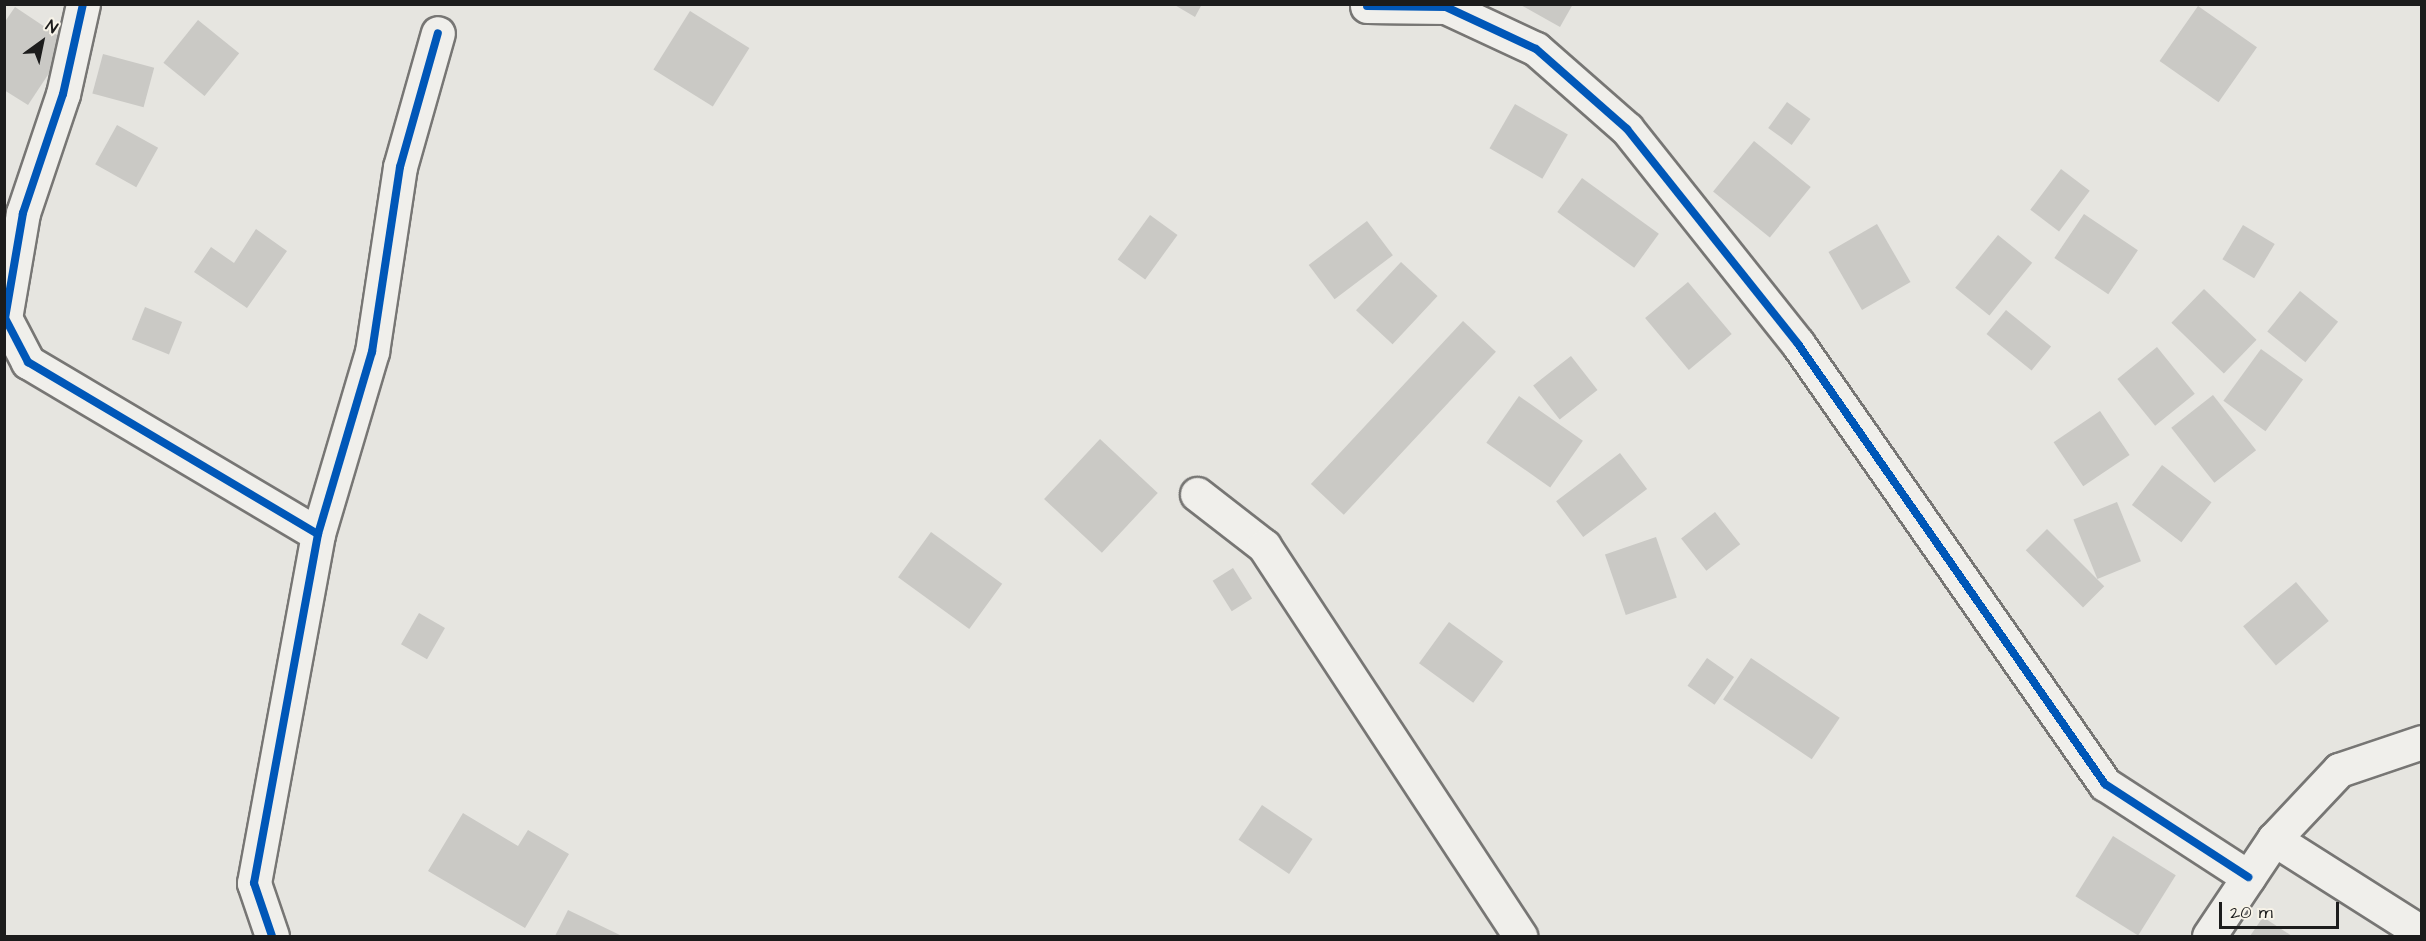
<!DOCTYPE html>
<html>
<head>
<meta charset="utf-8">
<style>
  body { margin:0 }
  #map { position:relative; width:2426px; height:941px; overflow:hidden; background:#e6e5e0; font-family:"Architects Daughter",sans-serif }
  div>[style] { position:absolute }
  .building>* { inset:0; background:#cac9c5; transform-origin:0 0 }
  .roads { filter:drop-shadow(2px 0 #777674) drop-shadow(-2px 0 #777674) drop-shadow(0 2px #777674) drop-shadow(0 -2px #777674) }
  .minor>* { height:33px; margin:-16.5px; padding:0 16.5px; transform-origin:16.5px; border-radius:16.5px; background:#f0efeb }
  .secondary>* { height:33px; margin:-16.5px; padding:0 16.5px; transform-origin:16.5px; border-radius:16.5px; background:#f0efeb }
  .cycleway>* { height:8px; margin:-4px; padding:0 4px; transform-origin:4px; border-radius:4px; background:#0057b8 }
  span { translate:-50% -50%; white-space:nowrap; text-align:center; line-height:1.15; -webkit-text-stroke:6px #f7f3e8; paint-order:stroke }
  .frame { position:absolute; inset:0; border:6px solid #1c1c1c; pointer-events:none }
  .north { position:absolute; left:12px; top:12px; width:60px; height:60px; -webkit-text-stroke:4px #f7f3e8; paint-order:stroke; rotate:33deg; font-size:16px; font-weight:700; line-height:24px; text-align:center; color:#1c1c1c }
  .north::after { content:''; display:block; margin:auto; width:21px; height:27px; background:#1c1c1c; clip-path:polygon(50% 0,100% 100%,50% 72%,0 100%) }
  .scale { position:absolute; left:2219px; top:902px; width:120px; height:27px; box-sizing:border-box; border:3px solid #1c1c1c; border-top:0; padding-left:8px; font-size:18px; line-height:21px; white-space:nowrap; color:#1c1c1c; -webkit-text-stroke:4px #f7f3e8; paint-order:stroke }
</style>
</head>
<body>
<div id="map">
  <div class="building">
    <i style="clip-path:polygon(1173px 4px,1202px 4px,1195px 17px)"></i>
    <i style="clip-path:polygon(1519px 4px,1573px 4px,1560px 27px)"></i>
    <i style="left:2198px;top:6px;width:72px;height:67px;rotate:35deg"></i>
    <i style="clip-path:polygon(15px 7px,69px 43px,28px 105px,4px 90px,4px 23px)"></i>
    <i style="left:690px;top:11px;width:70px;height:69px;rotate:32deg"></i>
    <i style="left:198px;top:20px;width:53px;height:55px;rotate:39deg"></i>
    <i style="left:103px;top:54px;width:53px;height:41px;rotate:15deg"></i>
    <i style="left:1787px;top:102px;width:29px;height:32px;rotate:36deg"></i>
    <i style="left:1515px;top:104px;width:61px;height:51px;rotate:30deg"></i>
    <i style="left:117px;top:125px;width:47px;height:45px;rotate:29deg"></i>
    <i style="left:1754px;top:141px;width:73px;height:65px;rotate:39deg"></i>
    <i style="left:2061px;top:169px;width:36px;height:51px;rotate:37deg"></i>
    <i style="left:1582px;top:178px;width:95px;height:42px;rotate:36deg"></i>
    <i style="left:2084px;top:214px;width:65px;height:53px;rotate:34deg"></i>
    <i style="left:1150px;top:215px;width:34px;height:55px;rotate:36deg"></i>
    <i style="left:1367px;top:221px;width:43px;height:73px;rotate:53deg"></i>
    <i style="left:1877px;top:224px;width:67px;height:56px;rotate:60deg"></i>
    <i style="left:2243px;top:225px;width:37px;height:40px;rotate:31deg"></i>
    <i style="clip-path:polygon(256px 229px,287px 251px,247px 308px,194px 272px,211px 247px,234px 263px)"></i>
    <i style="left:1998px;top:235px;width:44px;height:68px;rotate:39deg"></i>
    <i style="left:1401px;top:262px;width:50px;height:66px;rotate:43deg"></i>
    <i style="left:1688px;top:282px;width:68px;height:56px;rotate:50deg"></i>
    <i style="left:2204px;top:289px;width:73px;height:47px;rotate:44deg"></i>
    <i style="left:2300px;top:291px;width:49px;height:52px;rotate:39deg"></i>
    <i style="left:145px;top:307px;width:40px;height:35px;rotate:22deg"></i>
    <i style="left:2006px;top:310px;width:58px;height:31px;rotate:39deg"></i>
    <i style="left:1463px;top:321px;width:45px;height:223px;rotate:43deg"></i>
    <i style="left:2157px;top:347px;width:60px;height:51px;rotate:51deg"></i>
    <i style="left:2261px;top:349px;width:52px;height:64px;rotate:36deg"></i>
    <i style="left:1571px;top:356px;width:43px;height:48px;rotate:52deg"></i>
    <i style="left:2213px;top:395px;width:70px;height:53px;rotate:52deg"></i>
    <i style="left:1519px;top:396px;width:78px;height:57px;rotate:35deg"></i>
    <i style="left:2100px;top:411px;width:53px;height:56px;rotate:56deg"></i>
    <i style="left:1100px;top:439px;width:79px;height:82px;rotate:43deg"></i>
    <i style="left:1620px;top:453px;width:45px;height:80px;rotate:53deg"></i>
    <i style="left:2162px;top:465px;width:62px;height:50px;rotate:37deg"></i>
    <i style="left:2117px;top:502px;width:64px;height:47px;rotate:68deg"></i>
    <i style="left:1715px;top:512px;width:41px;height:43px;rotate:52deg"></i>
    <i style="left:2047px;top:529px;width:81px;height:30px;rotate:45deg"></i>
    <i style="left:931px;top:532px;width:88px;height:56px;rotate:36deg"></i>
    <i style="left:1656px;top:537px;width:64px;height:54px;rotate:71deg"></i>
    <i style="left:1233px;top:568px;width:36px;height:24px;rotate:58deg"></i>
    <i style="left:2296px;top:582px;width:51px;height:69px;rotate:50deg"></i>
    <i style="left:419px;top:613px;width:30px;height:36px;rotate:30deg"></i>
    <i style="left:1449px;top:622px;width:67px;height:51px;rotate:36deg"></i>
    <i style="left:1707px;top:658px;width:33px;height:34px;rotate:35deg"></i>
    <i style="left:1751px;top:658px;width:107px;height:50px;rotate:34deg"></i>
    <i style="left:1262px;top:805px;width:61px;height:42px;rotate:34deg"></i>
    <i style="clip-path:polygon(463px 813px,518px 846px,528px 830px,569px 854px,525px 928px,428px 871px)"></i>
    <i style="left:2113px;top:836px;width:74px;height:71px;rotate:32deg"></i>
    <i style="clip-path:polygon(568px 910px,622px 936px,555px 936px)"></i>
    <i style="clip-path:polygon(2263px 917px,2292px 936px,2250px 936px)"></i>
  </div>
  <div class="roads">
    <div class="minor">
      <i style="left:83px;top:4px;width:92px;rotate:102.5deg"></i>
      <i style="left:63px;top:94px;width:126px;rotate:108.6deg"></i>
      <i style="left:23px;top:213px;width:107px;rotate:99.7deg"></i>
      <i style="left:5px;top:318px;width:50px;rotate:62.4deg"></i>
      <i style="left:28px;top:362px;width:337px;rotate:30.7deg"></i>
      <i style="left:1367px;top:6px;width:79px;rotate:0.7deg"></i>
      <i style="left:1446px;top:7px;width:99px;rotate:25deg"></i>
      <i style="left:1536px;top:49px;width:121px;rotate:41.3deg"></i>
      <i style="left:1627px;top:129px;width:275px;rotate:51.5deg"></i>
      <i style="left:1798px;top:344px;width:537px;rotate:55.1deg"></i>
      <i style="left:2105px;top:784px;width:171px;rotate:33deg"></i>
      <i style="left:1197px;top:494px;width:85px;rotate:37.8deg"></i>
      <i style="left:1264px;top:546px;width:467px;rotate:56.7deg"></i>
      <i style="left:272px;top:936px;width:56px;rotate:-108.8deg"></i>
      <i style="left:254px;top:883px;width:355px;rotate:-79.6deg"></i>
      <i style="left:318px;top:534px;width:190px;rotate:-73.5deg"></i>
      <i style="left:372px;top:352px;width:187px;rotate:-81.4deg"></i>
      <i style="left:400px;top:167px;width:139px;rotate:-74.2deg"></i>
    </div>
    <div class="secondary">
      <i style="left:2274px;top:839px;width:175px;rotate:32.4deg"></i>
      <i style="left:2209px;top:936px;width:117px;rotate:-56.2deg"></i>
      <i style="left:2274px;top:839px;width:95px;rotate:-46.7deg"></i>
      <i style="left:2339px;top:770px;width:88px;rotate:-18.6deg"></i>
    </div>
  </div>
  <div class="cycleway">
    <i style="left:83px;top:4px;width:92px;rotate:102.5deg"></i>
    <i style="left:63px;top:94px;width:126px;rotate:108.6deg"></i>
    <i style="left:23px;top:213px;width:107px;rotate:99.7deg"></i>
    <i style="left:5px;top:318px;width:50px;rotate:62.4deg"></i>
    <i style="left:28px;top:362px;width:337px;rotate:30.7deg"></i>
    <i style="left:1367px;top:6px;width:79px;rotate:0.7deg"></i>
    <i style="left:1446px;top:7px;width:99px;rotate:25deg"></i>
    <i style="left:1536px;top:49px;width:121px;rotate:41.3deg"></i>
    <i style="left:1627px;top:129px;width:275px;rotate:51.5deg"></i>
    <i style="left:1798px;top:344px;width:537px;rotate:55.1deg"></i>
    <i style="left:2105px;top:784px;width:171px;rotate:33deg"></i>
    <i style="left:272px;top:936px;width:56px;rotate:-108.8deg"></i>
    <i style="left:254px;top:883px;width:355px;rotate:-79.6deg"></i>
    <i style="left:318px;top:534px;width:190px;rotate:-73.5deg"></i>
    <i style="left:372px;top:352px;width:187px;rotate:-81.4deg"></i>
    <i style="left:400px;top:167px;width:139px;rotate:-74.2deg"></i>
  </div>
  <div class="frame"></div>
  <div class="north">N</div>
  <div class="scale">20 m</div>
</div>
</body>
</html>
